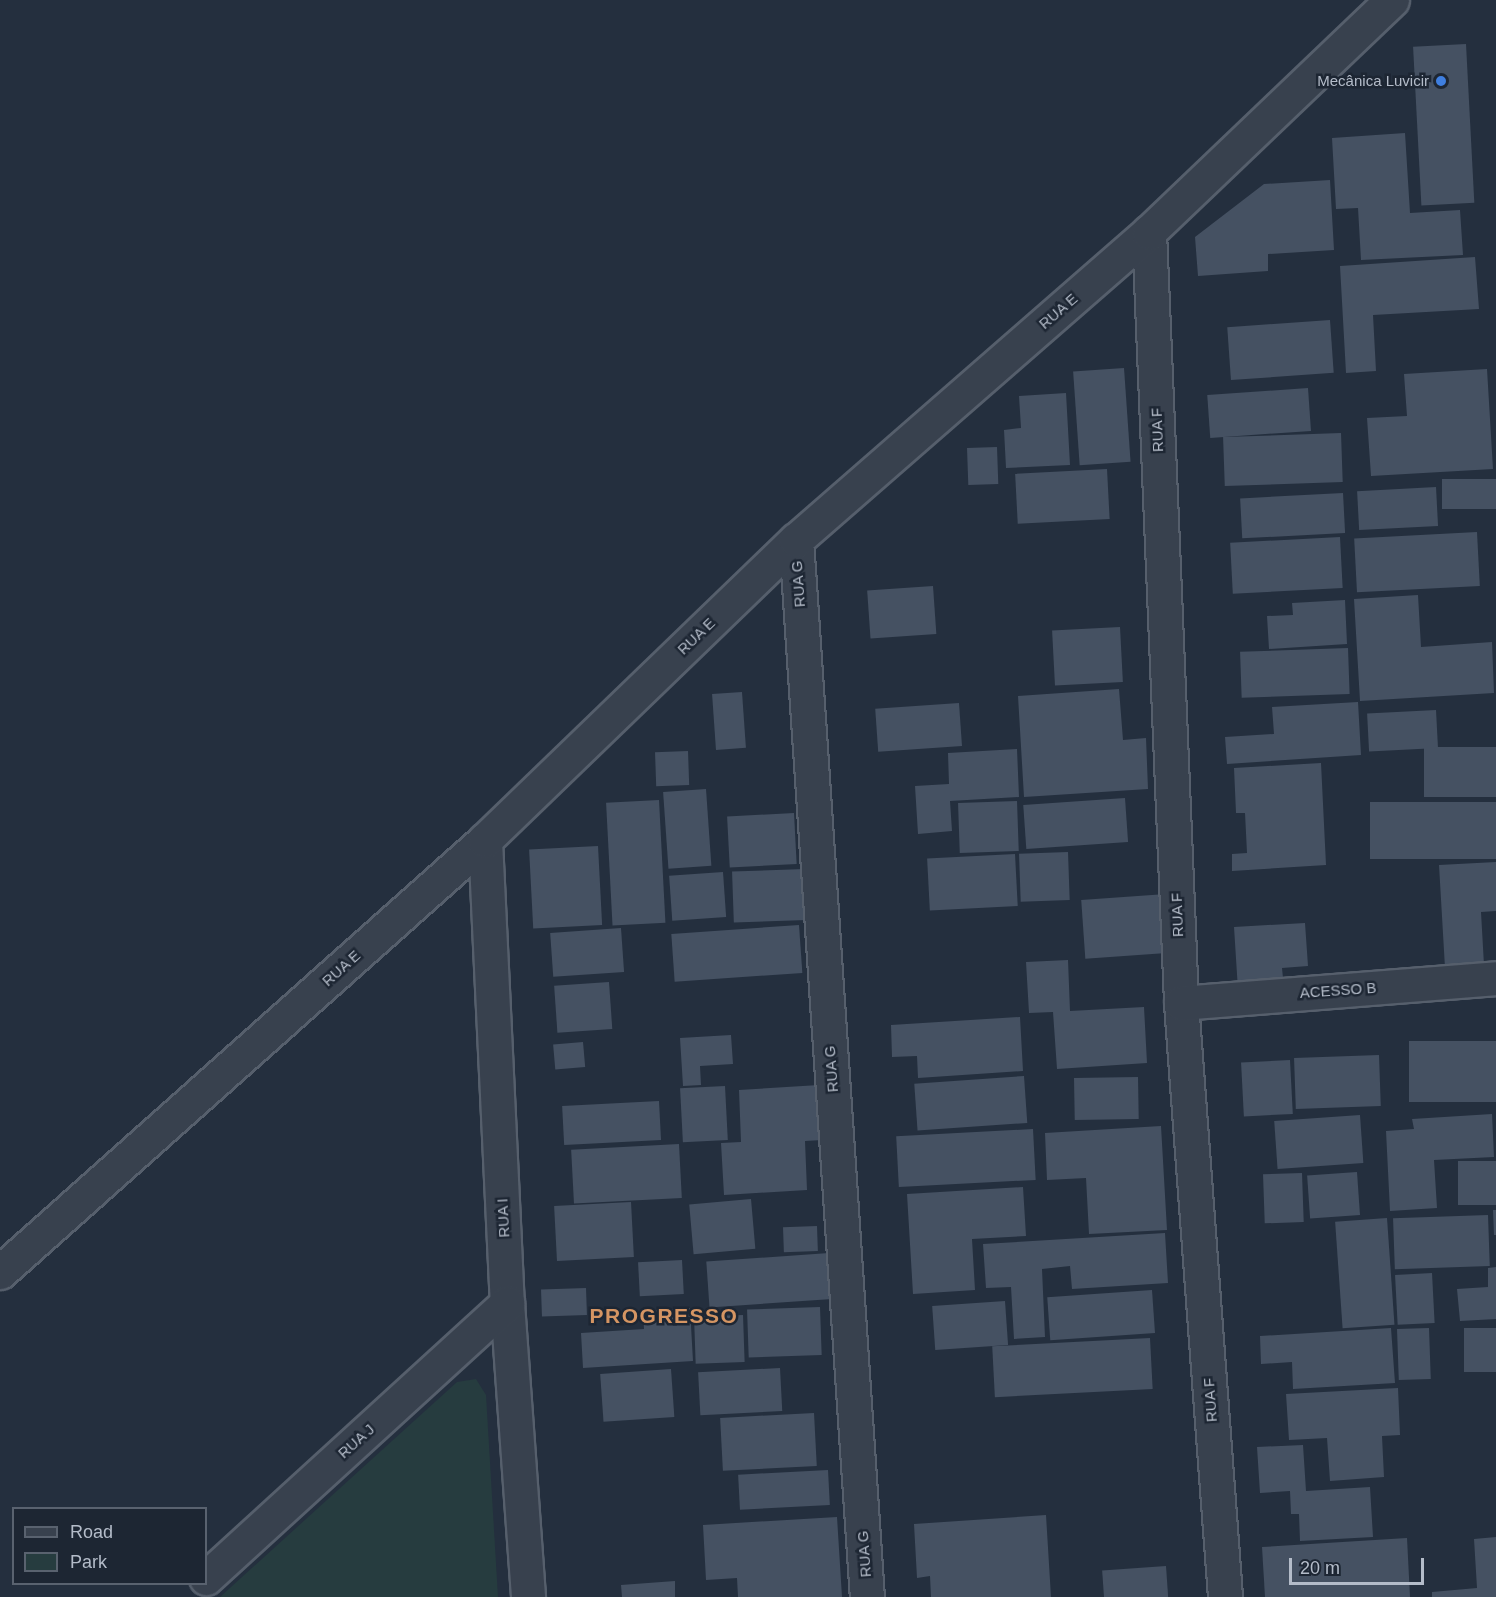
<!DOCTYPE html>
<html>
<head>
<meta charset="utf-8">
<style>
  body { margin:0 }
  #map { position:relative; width:1496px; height:1597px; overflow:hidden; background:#242f3e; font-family:Helvetica,sans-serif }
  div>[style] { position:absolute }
  .green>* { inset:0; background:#263c3f }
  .building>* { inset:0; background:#455162; transform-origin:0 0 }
  .roads { filter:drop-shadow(2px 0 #565f6c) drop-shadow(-2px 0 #565f6c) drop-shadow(0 2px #565f6c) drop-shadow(0 -2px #565f6c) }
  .minor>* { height:33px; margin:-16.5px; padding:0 16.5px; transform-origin:16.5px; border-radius:16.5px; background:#38414e }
  .dots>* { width:16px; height:16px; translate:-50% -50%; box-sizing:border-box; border:3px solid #1d2633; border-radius:50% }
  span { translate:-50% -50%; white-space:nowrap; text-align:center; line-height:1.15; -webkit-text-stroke:5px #1d2633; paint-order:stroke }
  .poi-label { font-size:15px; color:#b4bcc9 }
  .right { translate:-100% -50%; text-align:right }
  .street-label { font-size:15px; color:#b4bcc9 }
  .district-label { font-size:21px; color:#d59563; font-weight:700; letter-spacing:1.5px }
  .legend { position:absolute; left:12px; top:1507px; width:195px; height:78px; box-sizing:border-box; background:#1d2633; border:2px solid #59626f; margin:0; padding:8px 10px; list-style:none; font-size:18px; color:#b4bcc9 }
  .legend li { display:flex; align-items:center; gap:12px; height:30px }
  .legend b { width:30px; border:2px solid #59626f }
  .scale { position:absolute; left:1289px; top:1558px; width:135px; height:27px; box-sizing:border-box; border:3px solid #b4bcc9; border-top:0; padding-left:8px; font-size:18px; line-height:21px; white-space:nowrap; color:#b4bcc9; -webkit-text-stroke:4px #1d2633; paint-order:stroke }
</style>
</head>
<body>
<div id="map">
  <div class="green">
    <i style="clip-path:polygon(476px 1379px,486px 1395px,498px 1597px,220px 1597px,457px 1382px)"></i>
  </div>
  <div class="building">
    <i style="left:1466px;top:44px;width:159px;height:53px;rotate:87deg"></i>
    <i style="clip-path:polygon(1405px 133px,1410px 213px,1460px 210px,1463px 255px,1361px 260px,1358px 208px,1336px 209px,1332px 138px)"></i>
    <i style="clip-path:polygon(1330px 180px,1334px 250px,1268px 254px,1268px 271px,1198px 276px,1195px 237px,1264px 184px)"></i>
    <i style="clip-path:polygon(1475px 257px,1479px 309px,1373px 315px,1376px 371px,1346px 373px,1340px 266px)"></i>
    <i style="left:1330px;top:320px;width:53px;height:103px;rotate:86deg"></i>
    <i style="left:1124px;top:368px;width:94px;height:51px;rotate:86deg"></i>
    <i style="clip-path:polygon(1487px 369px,1493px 469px,1371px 476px,1367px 418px,1407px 416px,1404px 374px)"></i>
    <i style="left:1308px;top:388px;width:43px;height:101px;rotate:86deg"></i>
    <i style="clip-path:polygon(1066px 393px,1070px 465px,1006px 468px,1004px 430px,1021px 428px,1019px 396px)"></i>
    <i style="left:1341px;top:433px;width:49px;height:118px;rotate:88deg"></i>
    <i style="left:997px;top:447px;width:37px;height:30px;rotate:88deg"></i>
    <i style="left:1107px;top:469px;width:50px;height:92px;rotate:87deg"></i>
    <i style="left:1496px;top:479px;width:30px;height:54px;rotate:90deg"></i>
    <i style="left:1436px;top:487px;width:39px;height:79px;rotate:87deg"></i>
    <i style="left:1343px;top:493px;width:40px;height:103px;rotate:87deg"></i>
    <i style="left:1477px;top:532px;width:54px;height:123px;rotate:87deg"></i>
    <i style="left:1340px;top:537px;width:51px;height:110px;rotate:87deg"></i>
    <i style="left:933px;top:586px;width:48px;height:66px;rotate:86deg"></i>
    <i style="clip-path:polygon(1418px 595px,1421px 647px,1492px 642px,1494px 693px,1360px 701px,1354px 599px)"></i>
    <i style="clip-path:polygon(1345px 600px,1347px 644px,1269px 649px,1267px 616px,1293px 615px,1292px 603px)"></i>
    <i style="left:1120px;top:627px;width:55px;height:68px;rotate:87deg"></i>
    <i style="left:1348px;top:648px;width:46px;height:108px;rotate:88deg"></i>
    <i style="clip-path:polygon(1119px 689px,1123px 740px,1146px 738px,1148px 789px,1024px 797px,1018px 696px)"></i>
    <i style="left:742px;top:692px;width:56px;height:30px;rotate:86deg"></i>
    <i style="clip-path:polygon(1358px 702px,1361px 755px,1227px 764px,1225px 737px,1274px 734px,1272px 707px)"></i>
    <i style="left:959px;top:703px;width:43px;height:84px;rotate:86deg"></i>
    <i style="left:1436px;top:710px;width:38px;height:69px;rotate:87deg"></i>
    <i style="left:1496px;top:747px;width:50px;height:72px;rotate:90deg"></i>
    <i style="clip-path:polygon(1017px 749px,1019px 797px,950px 801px,952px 831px,918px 834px,915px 786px,949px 784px,948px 753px)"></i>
    <i style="left:688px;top:751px;width:34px;height:33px;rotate:88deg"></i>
    <i style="clip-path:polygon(1321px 763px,1326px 865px,1232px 871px,1232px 854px,1247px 853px,1245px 813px,1236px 813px,1234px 768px)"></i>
    <i style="left:706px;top:789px;width:77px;height:43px;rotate:86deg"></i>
    <i style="left:1125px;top:798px;width:44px;height:102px;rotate:86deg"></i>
    <i style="left:659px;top:800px;width:123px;height:53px;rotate:87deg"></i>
    <i style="left:1017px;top:801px;width:50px;height:59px;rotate:88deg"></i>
    <i style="left:1496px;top:802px;width:57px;height:126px;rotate:90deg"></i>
    <i style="left:794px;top:813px;width:51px;height:67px;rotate:87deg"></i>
    <i style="left:598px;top:846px;width:79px;height:69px;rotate:87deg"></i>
    <i style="left:1068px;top:852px;width:48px;height:49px;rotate:88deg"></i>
    <i style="left:1015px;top:854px;width:52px;height:88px;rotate:87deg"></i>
    <i style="clip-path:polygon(1496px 862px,1496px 911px,1481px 912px,1484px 965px,1445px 968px,1439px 865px)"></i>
    <i style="left:805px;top:869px;width:51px;height:73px;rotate:88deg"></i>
    <i style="left:723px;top:872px;width:45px;height:54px;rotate:86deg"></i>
    <i style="left:1166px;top:894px;width:59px;height:85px;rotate:86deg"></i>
    <i style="clip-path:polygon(1305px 923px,1308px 966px,1282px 968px,1284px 988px,1238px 990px,1234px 927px)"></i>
    <i style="left:799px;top:925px;width:48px;height:128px;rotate:86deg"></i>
    <i style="left:621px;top:928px;width:44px;height:71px;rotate:86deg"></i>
    <i style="clip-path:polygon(1068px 960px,1070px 1011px,1144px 1007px,1147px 1063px,1057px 1069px,1053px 1012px,1029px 1013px,1026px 962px)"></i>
    <i style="left:609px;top:982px;width:47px;height:55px;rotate:86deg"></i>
    <i style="clip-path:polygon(1020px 1017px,1023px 1071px,918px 1078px,917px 1056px,892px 1057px,891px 1025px)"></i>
    <i style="clip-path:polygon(731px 1035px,733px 1064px,700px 1066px,701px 1085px,683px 1086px,680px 1038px)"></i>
    <i style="left:1496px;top:1041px;width:61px;height:87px;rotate:90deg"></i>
    <i style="left:583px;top:1042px;width:25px;height:30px;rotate:85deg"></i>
    <i style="left:1379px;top:1055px;width:51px;height:85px;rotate:88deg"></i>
    <i style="left:1290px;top:1060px;width:54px;height:49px;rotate:87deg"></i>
    <i style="left:1024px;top:1076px;width:47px;height:110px;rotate:86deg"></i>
    <i style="left:1138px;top:1077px;width:42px;height:64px;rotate:89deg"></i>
    <i style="clip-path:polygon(819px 1085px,822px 1140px,805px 1141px,807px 1190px,724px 1195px,721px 1143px,741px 1142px,739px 1090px)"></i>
    <i style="left:725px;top:1086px;width:54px;height:45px;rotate:87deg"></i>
    <i style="left:659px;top:1101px;width:39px;height:97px;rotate:87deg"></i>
    <i style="clip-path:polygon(1492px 1114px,1494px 1157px,1434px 1160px,1437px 1208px,1390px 1211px,1386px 1131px,1414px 1129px,1412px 1119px)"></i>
    <i style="left:1360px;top:1115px;width:48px;height:86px;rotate:86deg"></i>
    <i style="clip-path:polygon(1161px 1126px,1167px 1230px,1089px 1234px,1086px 1178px,1047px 1180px,1045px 1133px)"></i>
    <i style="left:1033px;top:1129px;width:51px;height:137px;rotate:87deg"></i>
    <i style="left:679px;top:1144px;width:54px;height:108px;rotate:87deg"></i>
    <i style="left:1496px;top:1161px;width:44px;height:38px;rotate:90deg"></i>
    <i style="left:1357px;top:1172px;width:43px;height:50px;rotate:86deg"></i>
    <i style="left:1302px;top:1173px;width:49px;height:39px;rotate:88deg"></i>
    <i style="clip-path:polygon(1023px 1187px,1026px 1236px,972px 1239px,975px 1290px,913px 1294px,907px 1194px)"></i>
    <i style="left:751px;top:1199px;width:50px;height:62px;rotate:85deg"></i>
    <i style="left:631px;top:1202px;width:55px;height:77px;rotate:87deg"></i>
    <i style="clip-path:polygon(1493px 1210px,1496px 1210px,1496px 1235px,1494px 1235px)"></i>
    <i style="left:1488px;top:1215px;width:51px;height:95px;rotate:88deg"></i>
    <i style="left:1387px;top:1218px;width:107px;height:52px;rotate:86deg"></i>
    <i style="left:817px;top:1226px;width:25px;height:34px;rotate:88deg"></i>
    <i style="clip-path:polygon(1165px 1233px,1168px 1283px,1072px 1289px,1070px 1266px,1042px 1269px,1045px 1337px,1014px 1339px,1011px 1287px,986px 1288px,983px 1244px)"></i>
    <i style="left:829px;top:1253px;width:46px;height:123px;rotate:86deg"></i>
    <i style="left:682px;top:1260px;width:34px;height:44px;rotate:87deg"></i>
    <i style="clip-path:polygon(1496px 1267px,1496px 1319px,1460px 1321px,1457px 1289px,1488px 1287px,1488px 1268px)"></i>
    <i style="left:1432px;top:1273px;width:50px;height:37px;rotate:87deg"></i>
    <i style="left:586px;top:1288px;width:27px;height:45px;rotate:88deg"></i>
    <i style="left:1152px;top:1290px;width:43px;height:105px;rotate:86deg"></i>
    <i style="left:1005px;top:1301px;width:44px;height:73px;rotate:86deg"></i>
    <i style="left:820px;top:1307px;width:48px;height:73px;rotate:88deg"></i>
    <i style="clip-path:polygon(690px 1308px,693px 1361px,583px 1368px,581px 1333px,644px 1329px,643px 1311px)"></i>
    <i style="left:743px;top:1315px;width:47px;height:49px;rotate:88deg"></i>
    <i style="clip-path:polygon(1391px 1328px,1395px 1383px,1293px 1389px,1292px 1362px,1261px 1364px,1260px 1336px)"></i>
    <i style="left:1429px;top:1328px;width:51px;height:32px;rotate:88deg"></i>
    <i style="left:1496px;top:1328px;width:44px;height:32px;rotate:90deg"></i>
    <i style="left:1150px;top:1338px;width:51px;height:158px;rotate:87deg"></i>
    <i style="left:780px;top:1368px;width:43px;height:82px;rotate:87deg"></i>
    <i style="left:671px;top:1369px;width:48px;height:71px;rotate:86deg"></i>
    <i style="clip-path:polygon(1398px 1388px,1400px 1435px,1382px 1436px,1384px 1477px,1330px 1481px,1327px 1438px,1289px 1440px,1286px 1394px)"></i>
    <i style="left:814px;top:1413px;width:53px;height:94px;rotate:87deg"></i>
    <i style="clip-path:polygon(1303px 1445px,1306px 1491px,1370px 1487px,1373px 1537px,1300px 1541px,1299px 1514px,1291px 1514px,1290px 1491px,1260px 1493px,1257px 1447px)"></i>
    <i style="left:828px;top:1470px;width:35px;height:90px;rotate:87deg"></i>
    <i style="clip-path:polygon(1046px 1515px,1051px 1597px,931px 1597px,930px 1576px,917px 1578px,914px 1524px)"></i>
    <i style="clip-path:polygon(837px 1517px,842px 1597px,738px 1597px,737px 1578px,706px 1580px,703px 1525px)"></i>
    <i style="clip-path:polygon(1496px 1537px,1496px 1597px,1432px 1597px,1432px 1592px,1477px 1588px,1474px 1539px)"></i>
    <i style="clip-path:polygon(1407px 1538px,1410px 1597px,1265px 1597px,1262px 1547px)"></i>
    <i style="left:1166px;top:1566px;width:31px;height:64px;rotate:86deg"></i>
    <i style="clip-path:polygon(675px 1581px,675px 1597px,622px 1597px,621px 1585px)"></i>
  </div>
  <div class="roads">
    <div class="minor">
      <i style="left:1149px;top:232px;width:772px;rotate:87.62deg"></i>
      <i style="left:1181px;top:1003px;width:596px;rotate:85.76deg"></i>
      <i style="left:796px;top:540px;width:1059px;rotate:86.16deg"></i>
      <i style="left:485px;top:840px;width:464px;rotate:87.3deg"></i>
      <i style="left:507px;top:1303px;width:295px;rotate:85.9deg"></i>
      <i style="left:1181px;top:1003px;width:316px;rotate:-4.5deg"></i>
      <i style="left:0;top:1272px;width:649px;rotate:-41.69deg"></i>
      <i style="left:485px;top:840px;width:432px;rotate:-44deg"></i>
      <i style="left:796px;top:540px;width:468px;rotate:-41.1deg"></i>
      <i style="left:1149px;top:232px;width:336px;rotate:-43.7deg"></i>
      <i style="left:206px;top:1578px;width:408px;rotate:-42.4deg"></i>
    </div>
  </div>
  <div class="dots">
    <i style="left:1441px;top:81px;background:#3f7fe0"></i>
  </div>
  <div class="poi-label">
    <span class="right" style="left:1429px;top:81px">Mecânica Luvicir</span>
  </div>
  <div class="street-label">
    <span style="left:1058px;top:311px;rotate:-41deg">RUA E</span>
    <span style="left:1157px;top:430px;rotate:-92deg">RUA F</span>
    <span style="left:798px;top:584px;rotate:-94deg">RUA G</span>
    <span style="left:696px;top:636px;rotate:-44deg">RUA E</span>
    <span style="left:1177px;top:915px;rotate:-92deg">RUA F</span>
    <span style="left:341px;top:968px;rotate:-42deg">RUA E</span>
    <span style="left:1338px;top:990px;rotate:-4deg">ACESSO B</span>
    <span style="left:831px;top:1069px;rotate:-94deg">RUA G</span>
    <span style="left:503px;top:1218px;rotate:-93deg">RUA I</span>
    <span style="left:1210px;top:1400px;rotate:-94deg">RUA F</span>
    <span style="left:356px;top:1441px;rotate:-42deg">RUA J</span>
    <span style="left:864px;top:1554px;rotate:-94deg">RUA G</span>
  </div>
  <div class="district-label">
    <span style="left:664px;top:1316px">PROGRESSO</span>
  </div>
  <ul class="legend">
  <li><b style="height:8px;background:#38414e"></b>Road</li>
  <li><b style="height:16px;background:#263c3f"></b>Park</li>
  </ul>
  <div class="scale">20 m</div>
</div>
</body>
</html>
